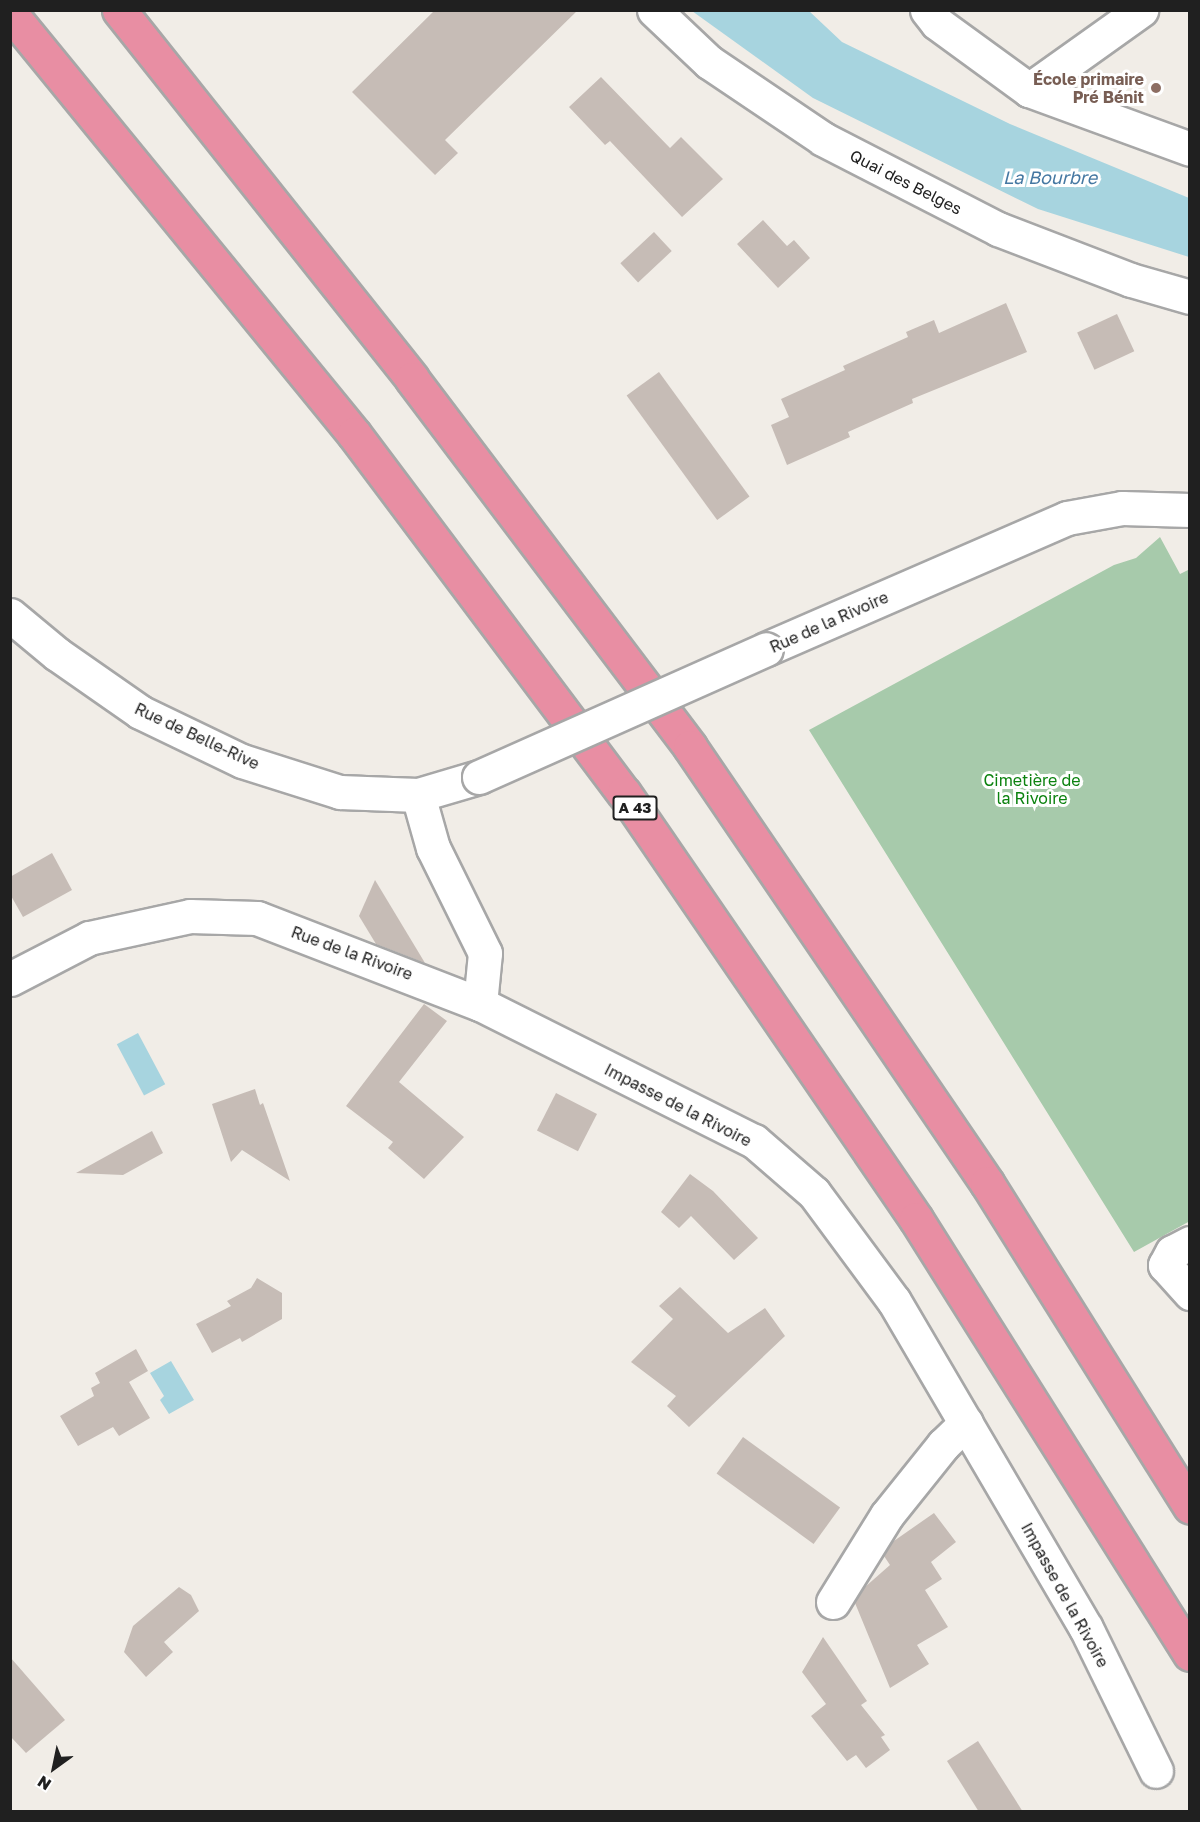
<!DOCTYPE html>
<html>
<head>
<meta charset="utf-8">
<style>
  body { margin:0 }
  #map { position:relative; width:1200px; height:1822px; overflow:hidden; background:#f1ede7; font-family:"Golos Text",sans-serif }
  div>[style] { position:absolute }
  .cemetery>* { inset:0; background:#a7caab }
  .water>* { inset:0; background:#a7d4df; transform-origin:0 0 }
  .building>* { inset:0; background:#c6bcb6; transform-origin:0 0 }
  .roads { filter:drop-shadow(2px 0 #a7a7a7) drop-shadow(-2px 0 #a7a7a7) drop-shadow(0 2px #a7a7a7) drop-shadow(0 -2px #a7a7a7) }
  .minor>* { height:33px; margin:-16.5px; padding:0 16.5px; transform-origin:16.5px; border-radius:16.5px; background:#fff }
  .highway>* { height:33px; margin:-16.5px; padding:0 16.5px; transform-origin:16.5px; border-radius:16.5px; background:#e88ea3 }
  .bridges { filter:drop-shadow(2px 0 #a7a7a7) drop-shadow(-2px 0 #a7a7a7) drop-shadow(0 2px #a7a7a7) drop-shadow(0 -2px #a7a7a7) }
  .minor-bridge>* { height:33px; margin:-16.5px; padding:0 16.5px; transform-origin:16.5px; border-radius:16.5px; background:#fff }
  .dots>* { width:16px; height:16px; translate:-50% -50%; box-sizing:border-box; border:3px solid #fff; border-radius:50% }
  span { translate:-50% -50%; white-space:nowrap; text-align:center; line-height:1.15; -webkit-text-stroke:6px #fff; paint-order:stroke }
  .shield-label span { padding:2px 4px; background:#fff; border:2px solid; border-radius:4px; -webkit-text-stroke-width:0 }
  .shield-label { font-size:15px; color:#202020; font-weight:700 }
  .education-label { font-size:16px; color:#785e54; font-weight:700 }
  .right { translate:-100% -50%; text-align:right }
  .street-label { font-size:16px; color:#202020 }
  .park-label { font-size:16px; color:#0b820f }
  .water-label { font-size:18px; color:#4578a2; font-style:italic }
  .frame { position:absolute; inset:0; border:12px solid #202020; pointer-events:none }
  .north { position:absolute; left:24px; top:1738px; width:60px; height:60px; -webkit-text-stroke:4px #fff; paint-order:stroke; rotate:213deg; font-size:16px; font-weight:700; line-height:24px; text-align:center; color:#202020 }
  .north::after { content:''; display:block; margin:auto; width:21px; height:27px; background:#202020; clip-path:polygon(50% 0,100% 100%,50% 72%,0 100%) }
</style>
</head>
<body>
<div id="map">
  <div class="cemetery">
    <i style="clip-path:polygon(1160px 537px,1180px 574px,1190px 569px,1190px 1221px,1134px 1252px,809px 730px,1114px 565px,1136px 558px)"></i>
  </div>
  <div class="water">
    <i style="clip-path:polygon(692px 11px,809px 11px,842px 42px,1010px 124px,1189px 198px,1189px 257px,1038px 209px,813px 98px)"></i>
    <i style="left:138px;top:1033px;width:58px;height:24px;rotate:62deg"></i>
    <i style="clip-path:polygon(171px 1361px,194px 1400px,169px 1414px,160px 1400px,164px 1396px,150px 1373px)"></i>
  </div>
  <div class="building">
    <i style="clip-path:polygon(435px 10px,578px 10px,445px 140px,458px 153px,435px 175px,352px 92px)"></i>
    <i style="clip-path:polygon(601px 77px,670px 148px,681px 137px,723px 179px,682px 217px,610px 141px,605px 145px,569px 107px)"></i>
    <i style="clip-path:polygon(763px 220px,787px 246px,794px 240px,810px 258px,778px 288px,737px 244px)"></i>
    <i style="left:654px;top:232px;width:26px;height:46px;rotate:47deg"></i>
    <i style="clip-path:polygon(1006px 303px,1027px 352px,912px 399px,913px 403px,848px 432px,850px 437px,787px 465px,771px 425px,789px 417px,781px 399px,845px 370px,843px 366px,908px 337px,906px 332px,934px 320px,939px 333px)"></i>
    <i style="left:1117px;top:314px;width:41px;height:44px;rotate:65deg"></i>
    <i style="left:659px;top:372px;width:154px;height:40px;rotate:54deg"></i>
    <i style="clip-path:polygon(52px 853px,72px 890px,23px 917px,10px 894px,10px 877px)"></i>
    <i style="clip-path:polygon(375px 880px,425px 963px,376px 944px,359px 916px)"></i>
    <i style="clip-path:polygon(424px 1004px,447px 1021px,399px 1082px,464px 1137px,424px 1179px,388px 1148px,393px 1142px,346px 1106px)"></i>
    <i style="clip-path:polygon(255px 1089px,260px 1105px,263px 1103px,290px 1181px,242px 1150px,231px 1162px,212px 1104px)"></i>
    <i style="left:556px;top:1093px;width:46px;height:42px;rotate:27deg"></i>
    <i style="clip-path:polygon(152px 1131px,163px 1153px,123px 1175px,76px 1173px)"></i>
    <i style="clip-path:polygon(690px 1174px,713px 1191px,758px 1238px,734px 1260px,691px 1216px,679px 1228px,661px 1212px)"></i>
    <i style="clip-path:polygon(257px 1278px,282px 1293px,282px 1319px,242px 1342px,240px 1338px,212px 1353px,196px 1324px,231px 1306px,227px 1301px,251px 1288px)"></i>
    <i style="clip-path:polygon(680px 1287px,728px 1333px,765px 1308px,785px 1336px,689px 1427px,667px 1406px,676px 1396px,631px 1362px,673px 1319px,659px 1306px)"></i>
    <i style="clip-path:polygon(136px 1349px,148px 1371px,129px 1382px,150px 1418px,119px 1436px,113px 1427px,78px 1446px,60px 1416px,94px 1396px,91px 1388px,100px 1383px,95px 1373px)"></i>
    <i style="left:743px;top:1437px;width:120px;height:45px;rotate:36deg"></i>
    <i style="clip-path:polygon(934px 1513px,956px 1542px,931px 1562px,942px 1579px,925px 1590px,948px 1627px,917px 1645px,929px 1664px,890px 1688px,855px 1603px,865px 1587px,890px 1565px,884px 1556px,891px 1543px)"></i>
    <i style="clip-path:polygon(179px 1587px,191px 1595px,199px 1611px,164px 1642px,173px 1652px,146px 1677px,124px 1652px,133px 1626px)"></i>
    <i style="clip-path:polygon(823px 1637px,867px 1701px,861px 1705px,885px 1735px,881px 1737px,890px 1750px,866px 1768px,856px 1755px,847px 1761px,811px 1716px,826px 1704px,802px 1672px)"></i>
    <i style="clip-path:polygon(10px 1657px,65px 1720px,26px 1753px,10px 1736px)"></i>
    <i style="clip-path:polygon(978px 1741px,1023px 1812px,979px 1812px,947px 1761px)"></i>
  </div>
  <div class="roads">
    <div class="minor">
      <i style="left:654px;top:10px;width:76px;rotate:43.4deg"></i>
      <i style="left:709px;top:62px;width:138px;rotate:34deg"></i>
      <i style="left:823px;top:139px;width:197px;rotate:27.2deg"></i>
      <i style="left:998px;top:229px;width:142px;rotate:21deg"></i>
      <i style="left:1131px;top:280px;width:61px;rotate:16.1deg"></i>
      <i style="left:927px;top:10px;width:16px;rotate:52deg"></i>
      <i style="left:937px;top:23px;width:114px;rotate:36.1deg"></i>
      <i style="left:1029px;top:90px;width:171px;rotate:20.1deg"></i>
      <i style="left:1029px;top:90px;width:138px;rotate:-35.5deg"></i>
      <i style="left:10px;top:615px;width:61px;rotate:39.7deg"></i>
      <i style="left:57px;top:654px;width:101px;rotate:34.9deg"></i>
      <i style="left:140px;top:712px;width:113px;rotate:25.7deg"></i>
      <i style="left:242px;top:761px;width:103px;rotate:17.6deg"></i>
      <i style="left:340px;top:792px;width:78px;rotate:2.2deg"></i>
      <i style="left:418px;top:795px;width:64px;rotate:-16.4deg"></i>
      <i style="left:766px;top:649px;width:328px;rotate:-23.5deg"></i>
      <i style="left:1067px;top:518px;width:56px;rotate:-10.3deg"></i>
      <i style="left:1122px;top:508px;width:68px;rotate:1.7deg"></i>
      <i style="left:10px;top:979px;width:89px;rotate:-27.4deg"></i>
      <i style="left:89px;top:938px;width:103px;rotate:-12.3deg"></i>
      <i style="left:190px;top:916px;width:67px;rotate:1.7deg"></i>
      <i style="left:257px;top:918px;width:239px;rotate:21.1deg"></i>
      <i style="left:480px;top:1004px;width:51px;rotate:-84.4deg"></i>
      <i style="left:485px;top:953px;width:117px;rotate:-116.3deg"></i>
      <i style="left:433px;top:848px;width:55px;rotate:-105.8deg"></i>
      <i style="left:480px;top:1004px;width:306px;rotate:26.6deg"></i>
      <i style="left:754px;top:1141px;width:79px;rotate:40.9deg"></i>
      <i style="left:814px;top:1193px;width:134px;rotate:53.5deg"></i>
      <i style="left:894px;top:1301px;width:379px;rotate:59.6deg"></i>
      <i style="left:1086px;top:1628px;width:159px;rotate:63.9deg"></i>
      <i style="left:1190px;top:1243px;width:20px;rotate:153deg"></i>
      <i style="left:1172px;top:1252px;width:15px;rotate:118deg"></i>
      <i style="left:1165px;top:1265px;width:38px;rotate:48deg"></i>
      <i style="left:833px;top:1602px;width:102px;rotate:-58.2deg"></i>
      <i style="left:887px;top:1515px;width:90px;rotate:-51.3deg"></i>
      <i style="left:943px;top:1445px;width:32px;rotate:-44deg"></i>
    </div>
    <div class="highway">
      <i style="left:119px;top:10px;width:471px;rotate:51.5deg"></i>
      <i style="left:412px;top:379px;width:461px;rotate:52.9deg"></i>
      <i style="left:690px;top:747px;width:528px;rotate:55.74deg"></i>
      <i style="left:987px;top:1183px;width:382px;rotate:57.9deg"></i>
      <i style="left:10px;top:13px;width:544px;rotate:50.75deg"></i>
      <i style="left:354px;top:434px;width:449px;rotate:53.1deg"></i>
      <i style="left:624px;top:793px;width:516px;rotate:55.57deg"></i>
      <i style="left:916px;top:1219px;width:514px;rotate:57.79deg"></i>
    </div>
  </div>
  <div class="bridges">
    <div class="minor-bridge">
      <i style="left:479px;top:777px;width:314px;rotate:-24deg"></i>
    </div>
  </div>
  <div class="dots">
    <i style="left:1156px;top:88px;background:#8d6e63"></i>
  </div>
  <div class="shield-label">
    <span style="left:635px;top:808px">A 43</span>
  </div>
  <div class="education-label">
    <span class="right" style="left:1144px;top:88px">École primaire<br>Pré Bénit</span>
  </div>
  <div class="street-label">
    <span style="left:906px;top:182px;rotate:27deg">Quai des Belges</span>
    <span style="left:829px;top:622px;rotate:-24deg">Rue de la Rivoire</span>
    <span style="left:197px;top:736px;rotate:25deg">Rue de Belle-Rive</span>
    <span style="left:352px;top:953px;rotate:20deg">Rue de la Rivoire</span>
    <span style="left:678px;top:1105px;rotate:27deg">Impasse de la Rivoire</span>
    <span style="left:1065px;top:1595px;rotate:61deg">Impasse de la Rivoire</span>
  </div>
  <div class="park-label">
    <span style="left:1032px;top:789px">Cimetière de<br>la Rivoire</span>
  </div>
  <div class="water-label">
    <span style="left:1050px;top:177px">La Bourbre</span>
  </div>
  <div class="frame"></div>
  <div class="north">N</div>
</div>
</body>
</html>
